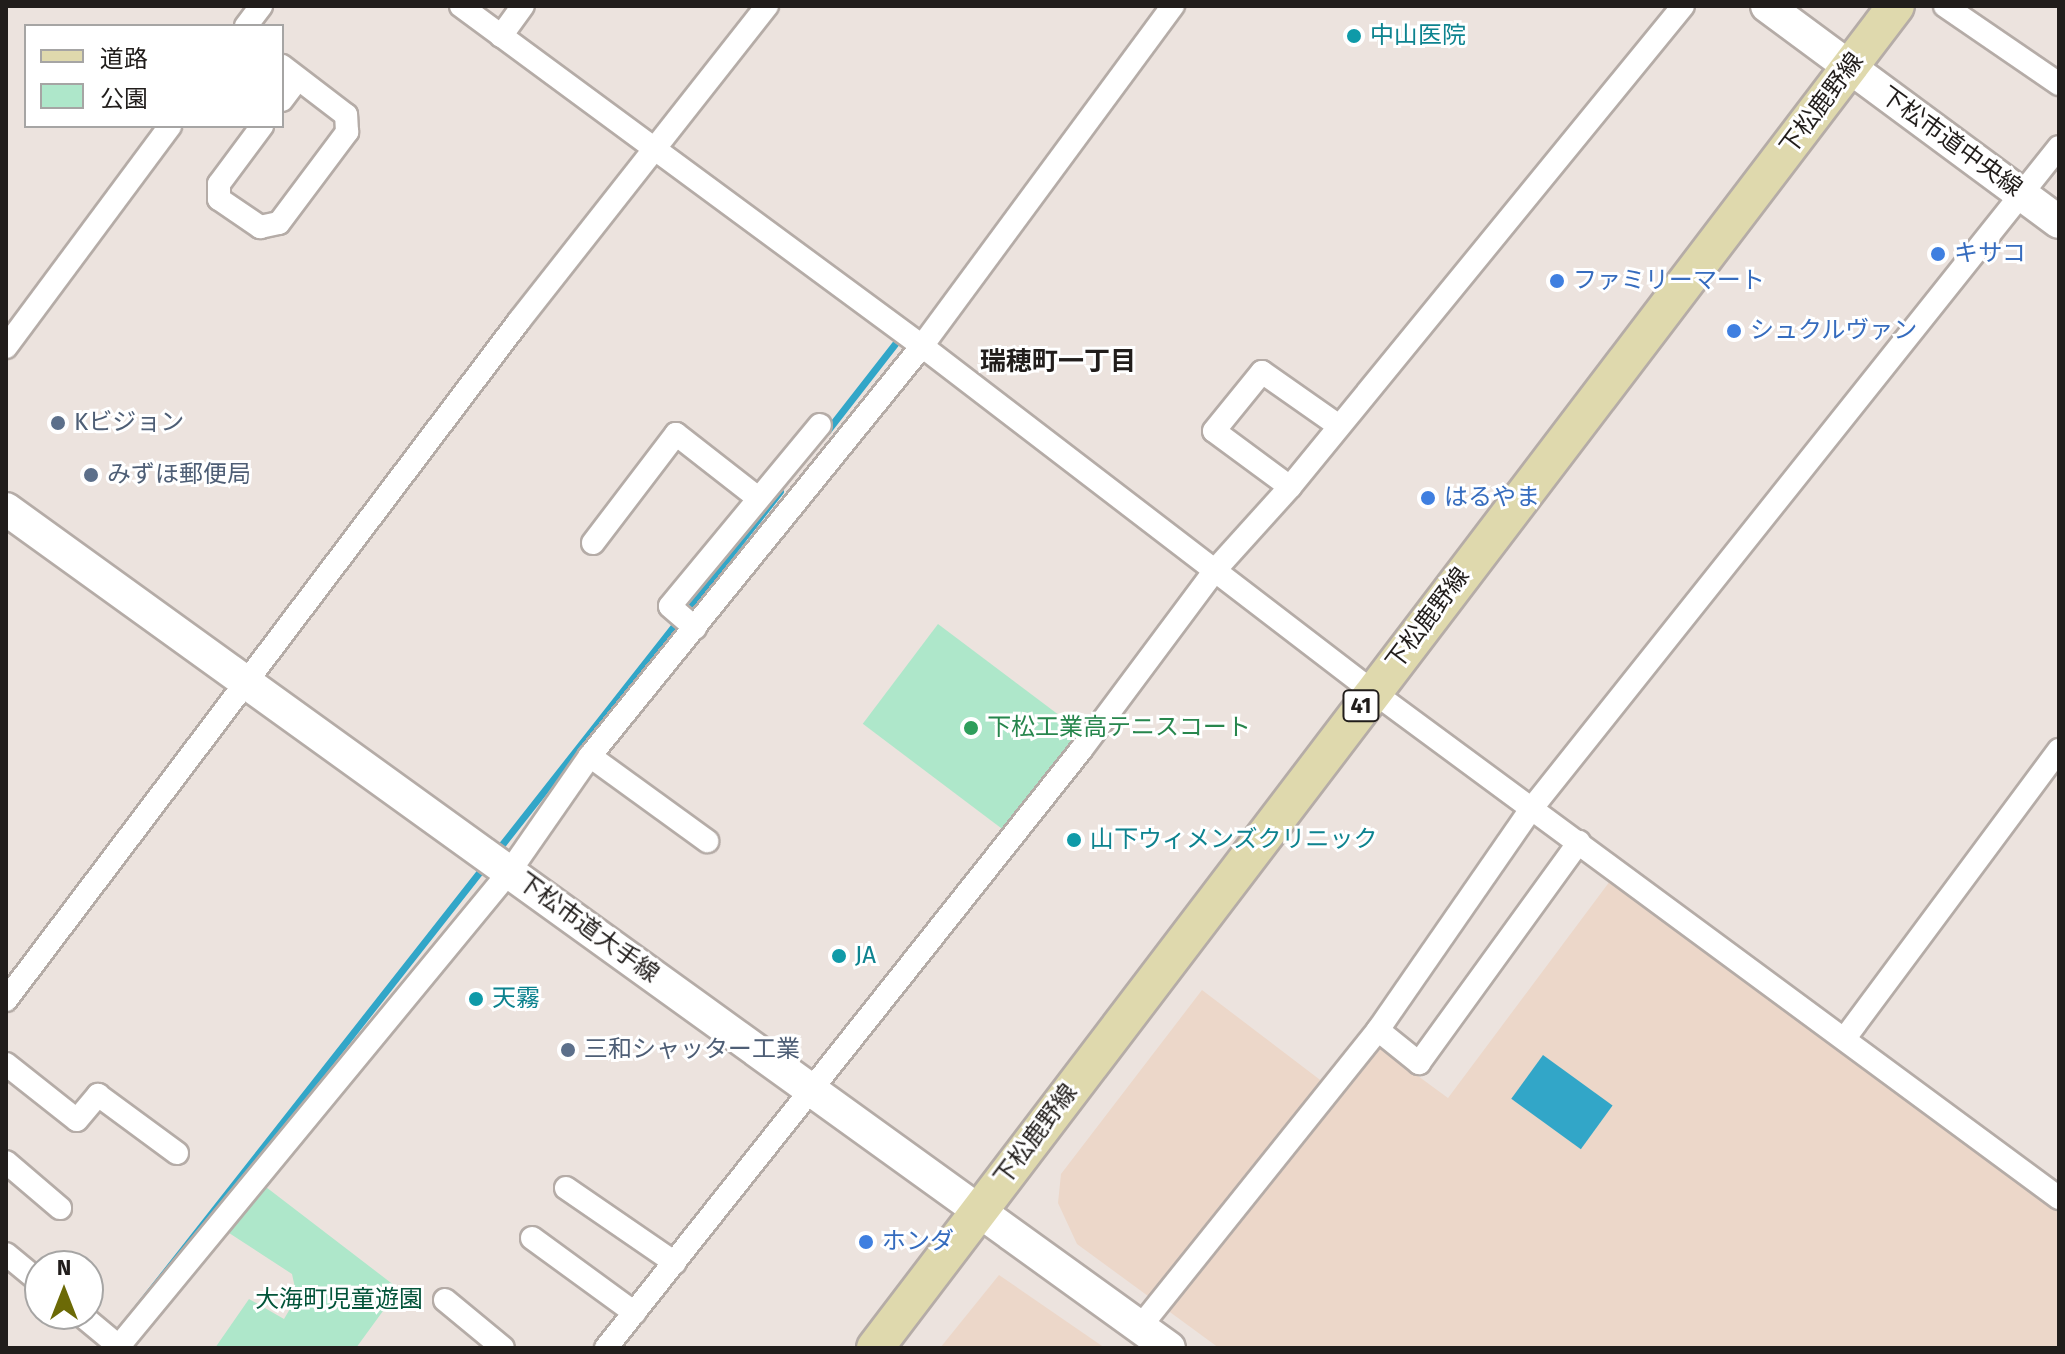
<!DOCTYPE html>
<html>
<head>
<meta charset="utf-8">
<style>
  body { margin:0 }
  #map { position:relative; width:2065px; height:1354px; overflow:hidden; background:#ece3de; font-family:"Fira Sans","Noto Sans JP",sans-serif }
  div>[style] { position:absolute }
  .education>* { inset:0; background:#ecd7c9 }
  .green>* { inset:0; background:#aee7ca; transform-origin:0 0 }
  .water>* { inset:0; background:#32a6c8; transform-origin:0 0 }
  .stream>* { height:7px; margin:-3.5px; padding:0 3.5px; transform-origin:3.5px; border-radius:3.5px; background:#32a6c8 }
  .roads { filter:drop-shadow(2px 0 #b5aca7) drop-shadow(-2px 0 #b5aca7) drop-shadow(0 2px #b5aca7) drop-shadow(0 -2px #b5aca7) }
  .street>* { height:22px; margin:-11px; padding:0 11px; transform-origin:11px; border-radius:11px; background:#fff }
  .secondary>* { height:32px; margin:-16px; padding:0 16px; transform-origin:16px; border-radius:16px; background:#fff }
  .primary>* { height:36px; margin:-18px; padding:0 18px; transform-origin:18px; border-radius:18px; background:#dfd9ad }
  .dots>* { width:22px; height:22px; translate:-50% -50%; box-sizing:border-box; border:4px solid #fff; border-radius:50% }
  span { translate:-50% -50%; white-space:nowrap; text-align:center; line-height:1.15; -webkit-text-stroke:6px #fff; paint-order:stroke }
  .shield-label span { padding:2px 6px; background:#fff; border:2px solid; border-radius:6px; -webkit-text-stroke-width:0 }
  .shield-label { font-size:22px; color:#211d1b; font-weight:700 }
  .culture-label { font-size:24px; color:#0d838f }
  .left { translate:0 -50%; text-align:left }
  .street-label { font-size:24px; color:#211d1b }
  .shop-label { font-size:24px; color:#366cbe }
  .service-label { font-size:24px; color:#4e5e75 }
  .leisure-label { font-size:24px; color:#27864d }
  .park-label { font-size:24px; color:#025439 }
  .neighbourhood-label { font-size:26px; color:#211d1b; font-weight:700 }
  .frame { position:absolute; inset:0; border:8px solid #211d1b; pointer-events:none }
  .legend { position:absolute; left:24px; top:24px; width:260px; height:104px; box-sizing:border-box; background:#fff; border:2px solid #a6a5a4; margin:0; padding:10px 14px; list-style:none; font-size:24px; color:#211d1b }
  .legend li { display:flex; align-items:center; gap:16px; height:40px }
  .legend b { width:40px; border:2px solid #a6a5a4 }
  .north { position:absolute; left:24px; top:1250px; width:80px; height:80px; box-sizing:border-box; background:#fff; border:2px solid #a6a5a4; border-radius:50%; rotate:0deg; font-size:22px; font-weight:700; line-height:32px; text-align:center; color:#211d1b }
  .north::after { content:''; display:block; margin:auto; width:28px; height:36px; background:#6c6a06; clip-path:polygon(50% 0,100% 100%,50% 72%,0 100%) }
</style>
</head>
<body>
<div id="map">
  <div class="education">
    <i style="clip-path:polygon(1613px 877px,2059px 1209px,2059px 1348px,1219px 1348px,1077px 1244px,1058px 1203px,1061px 1174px,1202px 990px,1336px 1092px,1373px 1043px,1448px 1098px)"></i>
    <i style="clip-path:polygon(999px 1275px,1105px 1348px,940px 1348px)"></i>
  </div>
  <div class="green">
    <i style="left:938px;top:624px;width:178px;height:125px;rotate:37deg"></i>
    <i style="clip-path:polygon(262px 1184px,399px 1289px,356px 1348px,215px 1348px,249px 1299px,284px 1319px,297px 1297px,292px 1274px,226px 1231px)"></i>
  </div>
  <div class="water">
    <i style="left:1543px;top:1055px;width:86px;height:54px;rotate:36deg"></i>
  </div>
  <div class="stream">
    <i style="left:827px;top:431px;width:114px;rotate:-52.1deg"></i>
    <i style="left:496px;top:852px;width:459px;rotate:-51.8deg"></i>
    <i style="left:132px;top:1314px;width:571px;rotate:-51.83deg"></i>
  </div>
  <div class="roads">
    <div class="street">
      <i style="left:461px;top:6px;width:573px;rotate:36.41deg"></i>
      <i style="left:922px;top:346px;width:567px;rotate:37.48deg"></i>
      <i style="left:1372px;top:691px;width:854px;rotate:36.43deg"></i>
      <i style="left:1945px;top:6px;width:138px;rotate:34.4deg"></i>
      <i style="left:246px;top:26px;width:25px;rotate:-53deg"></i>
      <i style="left:501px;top:36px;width:37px;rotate:-54deg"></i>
      <i style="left:282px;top:100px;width:26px;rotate:-53deg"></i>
      <i style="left:262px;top:126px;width:72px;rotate:126.6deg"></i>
      <i style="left:219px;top:184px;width:15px;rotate:90deg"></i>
      <i style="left:219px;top:199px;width:50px;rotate:34.3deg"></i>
      <i style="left:260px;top:227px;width:19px;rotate:-12deg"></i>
      <i style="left:279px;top:223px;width:114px;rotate:-53.2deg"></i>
      <i style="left:347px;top:132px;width:17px;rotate:-93deg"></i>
      <i style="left:346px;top:115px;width:81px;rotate:-142.6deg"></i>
      <i style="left:6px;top:347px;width:275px;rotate:-53.4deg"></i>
      <i style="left:1290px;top:487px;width:94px;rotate:-143.6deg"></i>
      <i style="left:1214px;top:431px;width:76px;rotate:-50.9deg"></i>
      <i style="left:1262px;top:372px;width:94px;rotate:35deg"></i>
      <i style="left:593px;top:543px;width:137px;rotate:-52.7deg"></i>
      <i style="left:676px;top:434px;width:104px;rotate:38deg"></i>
      <i style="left:695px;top:628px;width:33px;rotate:-139deg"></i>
      <i style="left:670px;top:606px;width:235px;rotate:-50.4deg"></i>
      <i style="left:590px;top:756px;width:145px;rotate:36deg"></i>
      <i style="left:6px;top:1000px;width:851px;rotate:-52.93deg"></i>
      <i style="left:519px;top:321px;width:401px;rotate:-51.8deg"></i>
      <i style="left:1378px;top:1030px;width:53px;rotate:38.8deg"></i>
      <i style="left:1419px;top:1063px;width:273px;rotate:-54.1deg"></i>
      <i style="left:1845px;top:1038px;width:359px;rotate:-53.4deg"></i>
      <i style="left:6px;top:1064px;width:90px;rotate:38.3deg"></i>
      <i style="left:77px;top:1120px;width:33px;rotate:-50deg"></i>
      <i style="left:98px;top:1095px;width:98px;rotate:36.3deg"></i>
      <i style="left:6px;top:1162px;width:71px;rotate:40.4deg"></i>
      <i style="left:566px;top:1188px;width:132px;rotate:34.5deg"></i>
      <i style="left:532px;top:1238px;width:127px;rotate:36.1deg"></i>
      <i style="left:6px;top:1254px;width:44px;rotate:39.5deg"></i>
      <i style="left:445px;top:1300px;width:75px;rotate:39.6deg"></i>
      <i style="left:80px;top:1314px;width:53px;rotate:39.7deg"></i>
      <i style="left:1140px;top:1327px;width:381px;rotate:-51.3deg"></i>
      <i style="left:1378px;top:1030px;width:270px;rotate:-55.3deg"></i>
      <i style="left:1532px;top:808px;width:845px;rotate:-51.44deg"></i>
      <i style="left:119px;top:1346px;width:615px;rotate:-50.54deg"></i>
      <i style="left:510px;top:871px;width:140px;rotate:-55.2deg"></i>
      <i style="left:590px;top:756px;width:528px;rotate:-51deg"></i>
      <i style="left:922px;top:346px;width:423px;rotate:-53.6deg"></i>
      <i style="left:606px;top:1348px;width:764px;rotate:-51.54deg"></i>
      <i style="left:1081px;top:750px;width:226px;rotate:-53.3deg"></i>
      <i style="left:1216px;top:569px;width:110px;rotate:-47.9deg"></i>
      <i style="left:1290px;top:487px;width:621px;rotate:-50.75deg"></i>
    </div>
    <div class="secondary">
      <i style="left:1767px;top:6px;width:363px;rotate:36.5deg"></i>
      <i style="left:6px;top:509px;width:1434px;rotate:35.81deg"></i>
    </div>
    <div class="primary">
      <i style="left:875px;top:1348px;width:1686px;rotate:-52.74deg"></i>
    </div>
  </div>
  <div class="dots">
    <i style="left:1354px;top:36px;background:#0f9aa8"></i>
    <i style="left:1938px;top:254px;background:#3f7fe0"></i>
    <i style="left:1557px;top:281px;background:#3f7fe0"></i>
    <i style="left:1734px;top:331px;background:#3f7fe0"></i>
    <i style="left:58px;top:423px;background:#5c6f8a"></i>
    <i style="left:91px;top:475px;background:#5c6f8a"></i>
    <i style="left:1428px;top:498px;background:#3f7fe0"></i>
    <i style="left:971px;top:728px;background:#2e9e5b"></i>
    <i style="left:1074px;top:840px;background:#0f9aa8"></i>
    <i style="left:839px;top:956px;background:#0f9aa8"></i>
    <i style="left:476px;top:999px;background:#0f9aa8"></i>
    <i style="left:568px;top:1050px;background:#5c6f8a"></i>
    <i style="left:866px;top:1242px;background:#3f7fe0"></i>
  </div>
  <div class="shield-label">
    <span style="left:1361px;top:706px">41</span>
  </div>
  <div class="culture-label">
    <span class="left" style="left:1370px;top:36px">中山医院</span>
    <span class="left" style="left:1090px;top:840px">山下ウィメンズクリニック</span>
    <span class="left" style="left:855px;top:956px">JA</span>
    <span class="left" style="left:492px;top:999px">天霧</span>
  </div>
  <div class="street-label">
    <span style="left:1822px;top:104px;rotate:-53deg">下松鹿野線</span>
    <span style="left:1951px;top:142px;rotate:36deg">下松市道中央線</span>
    <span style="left:1428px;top:619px;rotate:-53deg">下松鹿野線</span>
    <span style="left:588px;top:928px;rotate:36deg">下松市道大手線</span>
    <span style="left:1036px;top:1135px;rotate:-53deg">下松鹿野線</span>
  </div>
  <div class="shop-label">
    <span class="left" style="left:1954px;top:254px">キサコ</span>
    <span class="left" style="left:1573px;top:281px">ファミリーマート</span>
    <span class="left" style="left:1750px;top:331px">シュクルヴァン</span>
    <span class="left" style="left:1444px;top:498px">はるやま</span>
    <span class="left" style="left:882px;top:1242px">ホンダ</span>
  </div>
  <div class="service-label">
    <span class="left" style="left:74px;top:423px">Kビジョン</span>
    <span class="left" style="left:107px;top:475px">みずほ郵便局</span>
    <span class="left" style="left:584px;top:1050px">三和シャッター工業</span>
  </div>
  <div class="leisure-label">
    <span class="left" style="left:987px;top:728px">下松工業高テニスコート</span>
  </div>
  <div class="park-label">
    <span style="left:339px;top:1300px">大海町児童遊園</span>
  </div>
  <div class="neighbourhood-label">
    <span style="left:1058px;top:362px">瑞穂町一丁目</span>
  </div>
  <div class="frame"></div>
  <ul class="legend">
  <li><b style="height:10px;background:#dfd9ad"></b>道路</li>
  <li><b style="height:22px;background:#aee7ca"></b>公園</li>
  </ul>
  <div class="north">N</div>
</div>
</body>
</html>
